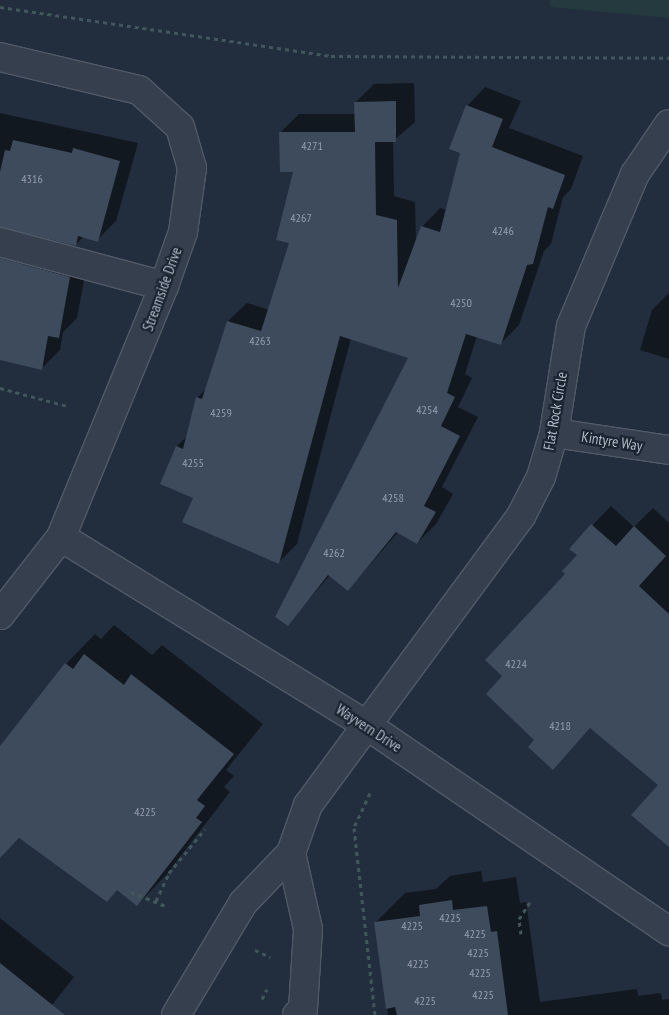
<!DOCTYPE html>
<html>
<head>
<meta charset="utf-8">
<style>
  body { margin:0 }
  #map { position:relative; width:669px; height:1015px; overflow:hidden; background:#222d3d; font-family:"PT Sans Narrow",sans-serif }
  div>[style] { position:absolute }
  .green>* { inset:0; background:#243a3e }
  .shadow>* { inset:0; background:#0007 }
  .building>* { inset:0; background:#3e4b5c }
  .path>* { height:3px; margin-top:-1.5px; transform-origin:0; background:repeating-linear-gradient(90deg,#42575b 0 4px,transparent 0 8px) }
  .roads { filter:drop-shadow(1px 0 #515a67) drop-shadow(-1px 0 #515a67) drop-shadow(0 1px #515a67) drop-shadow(0 -1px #515a67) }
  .minor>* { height:28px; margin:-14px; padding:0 14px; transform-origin:14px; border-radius:14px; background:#363f4d }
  span { translate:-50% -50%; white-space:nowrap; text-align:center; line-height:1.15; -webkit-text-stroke:4.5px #1b2431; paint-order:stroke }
  .number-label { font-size:12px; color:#949ead }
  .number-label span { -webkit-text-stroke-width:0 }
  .street-label { font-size:15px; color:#b1bac8 }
</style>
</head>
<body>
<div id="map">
  <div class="green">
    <i style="clip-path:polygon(550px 0,669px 0,669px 18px,550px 7px)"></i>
  </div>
  <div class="shadow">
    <i style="clip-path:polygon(414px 83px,415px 122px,393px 141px,394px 196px,415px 202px,416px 243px,422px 227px,440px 208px,447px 210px,462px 152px,467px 106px,485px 87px,521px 101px,509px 128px,583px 156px,571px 189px,563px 197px,551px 244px,544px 251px,519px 325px,500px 344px,477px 336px,465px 374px,472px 378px,458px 407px,478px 417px,442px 487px,453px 494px,436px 524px,417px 543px,398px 532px,348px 590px,330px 575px,288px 624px,410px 357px,351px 338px,297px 544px,279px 562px,194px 497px,177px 446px,187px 436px,197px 398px,207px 388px,228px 321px,247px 303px,270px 310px,291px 242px,295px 170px,280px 133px,299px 114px,356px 114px,356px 102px,374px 84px)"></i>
    <i style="clip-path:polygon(0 113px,138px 143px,116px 221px,97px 240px,84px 236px,75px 245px,3px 228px,14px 239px,88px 258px,77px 318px,63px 332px,60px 350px,41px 369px,0 357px)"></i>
    <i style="clip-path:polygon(669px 293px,669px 359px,640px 350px,652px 310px)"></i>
    <i style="clip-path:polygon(611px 506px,634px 527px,653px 508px,669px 523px,669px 839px,660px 785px,591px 727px,553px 768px,536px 740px,567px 574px,578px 555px,571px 548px)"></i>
    <i style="clip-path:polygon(114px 625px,152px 655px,162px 645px,263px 724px,226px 770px,234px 776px,224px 787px,230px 792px,166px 875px,137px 905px,118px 889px,0 829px,0 748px,66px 664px,95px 634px,101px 639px)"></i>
    <i style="clip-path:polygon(481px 871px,483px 882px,516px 877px,520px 903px,526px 902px,540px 1002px,637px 989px,638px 996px,661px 993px,662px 1000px,669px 999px,669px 1015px,388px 1015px,375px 923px,405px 893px,436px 889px,450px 876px)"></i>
    <i style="clip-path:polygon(0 918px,74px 977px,44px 1015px,0 1015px)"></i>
  </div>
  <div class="building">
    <i style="clip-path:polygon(396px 101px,396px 142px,375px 142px,376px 215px,397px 220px,398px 288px,421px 226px,440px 232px,460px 153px,449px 149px,466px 105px,503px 119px,492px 147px,565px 175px,553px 209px,548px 207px,533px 264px,527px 265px,501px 345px,466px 334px,447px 393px,455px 397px,441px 426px,460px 436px,424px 506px,436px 512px,417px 544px,396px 532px,348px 591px,328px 575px,288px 626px,275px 617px,408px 358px,340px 336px,279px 564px,182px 522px,193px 498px,160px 484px,176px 446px,183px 449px,196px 397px,202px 399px,227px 321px,261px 331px,289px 243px,276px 240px,293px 172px,280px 172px,279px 132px,355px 132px,354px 102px)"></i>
    <i style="clip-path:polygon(13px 140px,72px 153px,73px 148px,120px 161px,98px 242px,78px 236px,76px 246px,0 227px,0 172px,5px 150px,10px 151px)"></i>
    <i style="clip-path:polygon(0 258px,70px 277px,59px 338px,48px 336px,42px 370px,0 360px)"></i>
    <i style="clip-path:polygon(591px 524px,616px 546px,634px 526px,666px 556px,639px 586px,669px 614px,669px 847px,631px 815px,658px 785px,590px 728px,553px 770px,528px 747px,534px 740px,486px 694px,502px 676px,485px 660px,565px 574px,562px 571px,577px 555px,569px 549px)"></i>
    <i style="clip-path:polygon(84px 654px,124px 685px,131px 674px,234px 754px,197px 800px,205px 806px,196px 818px,202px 822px,137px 906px,117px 890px,107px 902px,19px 838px,0 858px,0 746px,65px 663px,73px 669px)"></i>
    <i style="clip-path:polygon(452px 900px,453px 910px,487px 906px,491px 932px,497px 931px,508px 1015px,397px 1015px,395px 1007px,386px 1009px,374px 922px,420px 916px,419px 905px)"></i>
    <i style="clip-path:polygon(0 963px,65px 1015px,0 1015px)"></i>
  </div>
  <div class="path">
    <i style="left:0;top:7px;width:335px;rotate:8.4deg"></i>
    <i style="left:331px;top:56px;width:338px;rotate:0.3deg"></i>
    <i style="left:0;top:388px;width:69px;rotate:15deg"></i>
    <i style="left:370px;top:793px;width:38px;rotate:115deg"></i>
    <i style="left:354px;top:828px;width:188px;rotate:83.6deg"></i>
    <i style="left:131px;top:892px;width:40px;rotate:22deg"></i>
    <i style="left:156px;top:901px;width:31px;rotate:-65deg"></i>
    <i style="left:169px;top:873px;width:57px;rotate:-50.7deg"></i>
    <i style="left:521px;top:934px;width:15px;rotate:-98deg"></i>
    <i style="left:519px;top:919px;width:20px;rotate:-57deg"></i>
    <i style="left:255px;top:950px;width:17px;rotate:25deg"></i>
    <i style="left:262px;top:999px;width:11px;rotate:-63deg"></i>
  </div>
  <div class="roads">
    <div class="minor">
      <i style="left:0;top:57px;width:143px;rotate:13.4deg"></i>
      <i style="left:139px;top:90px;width:55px;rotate:42.1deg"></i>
      <i style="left:180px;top:127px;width:43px;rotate:73.7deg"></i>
      <i style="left:192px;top:168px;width:65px;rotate:98deg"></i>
      <i style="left:183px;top:232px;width:57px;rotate:109.4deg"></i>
      <i style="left:164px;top:286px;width:271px;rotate:112.3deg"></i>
      <i style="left:61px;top:537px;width:99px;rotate:128deg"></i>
      <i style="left:0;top:242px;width:170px;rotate:15deg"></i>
      <i style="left:554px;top:433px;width:116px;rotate:8.4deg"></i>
      <i style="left:61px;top:537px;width:357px;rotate:31.6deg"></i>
      <i style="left:365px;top:724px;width:368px;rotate:34.3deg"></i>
      <i style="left:176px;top:1015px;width:131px;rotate:-59.1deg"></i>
      <i style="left:243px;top:903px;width:69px;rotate:-46.2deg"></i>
      <i style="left:297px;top:1015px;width:8px;rotate:-45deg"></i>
      <i style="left:303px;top:1009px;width:80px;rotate:-86.4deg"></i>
      <i style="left:308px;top:929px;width:78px;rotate:-102.6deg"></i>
      <i style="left:291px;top:853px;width:51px;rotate:-70.5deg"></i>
      <i style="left:308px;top:805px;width:359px;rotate:-53.6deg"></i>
      <i style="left:521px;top:516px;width:44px;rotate:-62.9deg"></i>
      <i style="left:541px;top:477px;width:46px;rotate:-73.5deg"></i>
      <i style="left:554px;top:433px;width:108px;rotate:-81deg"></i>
      <i style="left:571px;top:326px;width:165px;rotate:-67.2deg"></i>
      <i style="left:635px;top:174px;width:60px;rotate:-55.8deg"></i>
    </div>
  </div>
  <div class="number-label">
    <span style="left:312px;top:146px">4271</span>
    <span style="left:32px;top:179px">4316</span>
    <span style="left:301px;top:218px">4267</span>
    <span style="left:503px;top:231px">4246</span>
    <span style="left:461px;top:303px">4250</span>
    <span style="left:260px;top:341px">4263</span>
    <span style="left:427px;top:410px">4254</span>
    <span style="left:221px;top:413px">4259</span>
    <span style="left:193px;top:463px">4255</span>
    <span style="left:393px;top:498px">4258</span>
    <span style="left:334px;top:553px">4262</span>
    <span style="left:516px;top:664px">4224</span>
    <span style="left:560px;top:726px">4218</span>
    <span style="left:145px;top:812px">4225</span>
    <span style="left:450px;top:918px">4225</span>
    <span style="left:412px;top:926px">4225</span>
    <span style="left:475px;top:934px">4225</span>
    <span style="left:478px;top:953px">4225</span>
    <span style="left:418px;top:964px">4225</span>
    <span style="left:480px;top:973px">4225</span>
    <span style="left:483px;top:995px">4225</span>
    <span style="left:425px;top:1001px">4225</span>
  </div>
  <div class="street-label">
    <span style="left:162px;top:289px;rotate:-70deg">Streamside Drive</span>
    <span style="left:555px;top:411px;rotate:-80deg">Flat Rock Circle</span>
    <span style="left:612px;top:441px;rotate:9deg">Kintyre Way</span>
    <span style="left:369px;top:728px;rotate:33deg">Wayvern Drive</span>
  </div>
</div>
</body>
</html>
